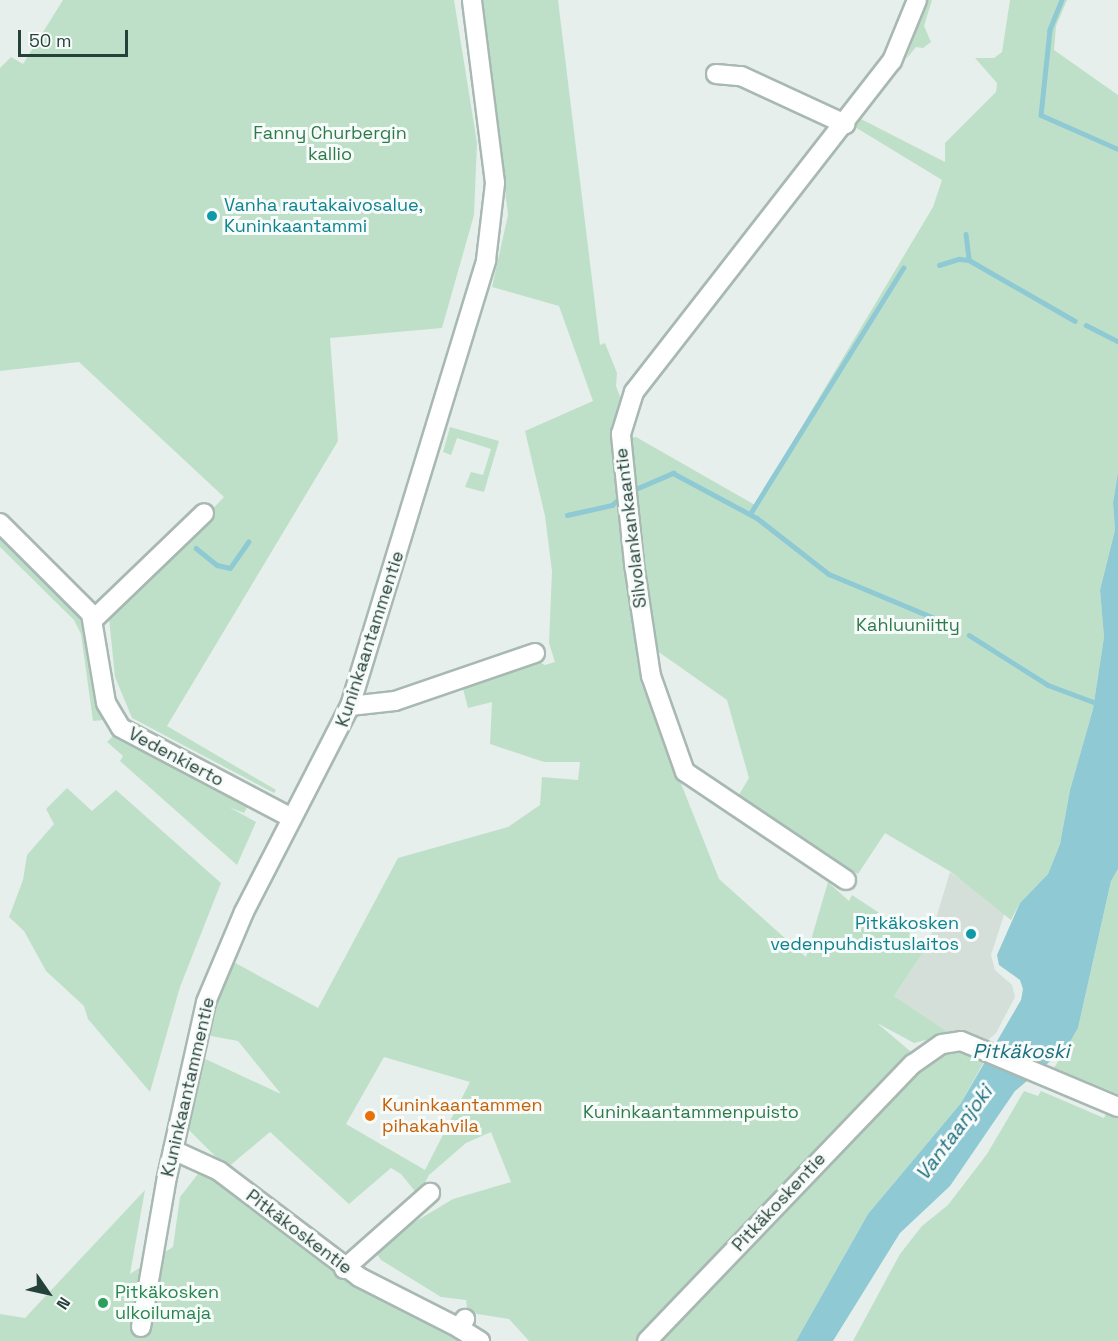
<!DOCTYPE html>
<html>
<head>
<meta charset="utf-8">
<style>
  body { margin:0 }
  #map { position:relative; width:1118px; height:1341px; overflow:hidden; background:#e6efeb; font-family:"Space Grotesk",sans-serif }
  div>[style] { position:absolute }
  .built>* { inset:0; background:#d4dfda }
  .green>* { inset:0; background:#bfe0c8 }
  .water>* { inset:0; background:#8ec9d4 }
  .stream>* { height:4.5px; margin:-2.25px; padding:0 2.25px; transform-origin:2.25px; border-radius:2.25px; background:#8ec9d4 }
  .roads { filter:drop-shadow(2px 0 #a8b8b2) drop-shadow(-2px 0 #a8b8b2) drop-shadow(0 2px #a8b8b2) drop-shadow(0 -2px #a8b8b2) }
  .minor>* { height:18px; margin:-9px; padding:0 9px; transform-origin:9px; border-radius:9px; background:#fff }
  .dots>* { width:16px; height:16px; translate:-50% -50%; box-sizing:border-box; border:3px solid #f7fbf9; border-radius:50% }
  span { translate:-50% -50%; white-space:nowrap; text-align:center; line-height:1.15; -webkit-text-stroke:6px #f7fbf9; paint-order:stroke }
  .park-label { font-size:18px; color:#2d7a4b }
  .culture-label { font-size:18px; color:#0d838f }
  .left { translate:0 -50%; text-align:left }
  .right { translate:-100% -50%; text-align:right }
  .street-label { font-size:18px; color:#24423a }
  .food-label { font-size:18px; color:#c56008 }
  .leisure-label { font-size:18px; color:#27864d }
  .water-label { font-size:20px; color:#1c6f80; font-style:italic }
  .north { position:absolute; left:18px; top:1263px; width:60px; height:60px; -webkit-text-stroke:4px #f7fbf9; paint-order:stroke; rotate:124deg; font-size:16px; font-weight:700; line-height:24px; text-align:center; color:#24423a }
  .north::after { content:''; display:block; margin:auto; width:21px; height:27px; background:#24423a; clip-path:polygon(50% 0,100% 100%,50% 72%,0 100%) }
  .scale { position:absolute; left:18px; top:30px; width:110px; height:27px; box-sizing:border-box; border:3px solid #24423a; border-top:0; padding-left:8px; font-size:18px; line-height:21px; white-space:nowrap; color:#24423a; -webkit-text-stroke:4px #f7fbf9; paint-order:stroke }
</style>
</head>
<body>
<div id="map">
  <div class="built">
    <i style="clip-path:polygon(950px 872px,1005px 912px,991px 955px,995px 970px,1012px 985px,1015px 997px,996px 1033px,985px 1043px,951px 1034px,894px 996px,928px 945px)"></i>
  </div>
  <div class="green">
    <i style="clip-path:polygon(63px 0,454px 0,477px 143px,474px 215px,442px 328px,330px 338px,338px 441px,167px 726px,276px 790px,274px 793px,132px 718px,115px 677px,109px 618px,224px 497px,79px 362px,0 371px,0 68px,11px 57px,23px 64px)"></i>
    <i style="clip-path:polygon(evenodd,483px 0,558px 0,600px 345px,605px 343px,617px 373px,616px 386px,621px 399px,613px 438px,630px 574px,625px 574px,641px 683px,719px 879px,806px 957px,828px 882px,849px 901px,852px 895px,928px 945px,894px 996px,951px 1034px,914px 1043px,877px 1023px,923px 1062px,949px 1045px,985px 1060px,961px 1103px,868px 1214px,796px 1341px,529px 1341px,509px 1319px,477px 1314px,467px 1308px,466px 1300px,441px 1297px,381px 1260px,375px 1251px,378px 1244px,453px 1199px,511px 1182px,491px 1132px,466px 1143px,429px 1175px,418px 1195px,401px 1174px,391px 1168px,349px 1204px,270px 1132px,227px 1168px,188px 1129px,201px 1057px,281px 1094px,238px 1041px,211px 1036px,209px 1025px,228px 959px,318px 1008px,398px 858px,508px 827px,540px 805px,542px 777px,578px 780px,580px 762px,544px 762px,490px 744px,492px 702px,468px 708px,462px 685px,537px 661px,545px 665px,555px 662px,549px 643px,552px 571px,545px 516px,525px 431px,593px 401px,559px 306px,492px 287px,508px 215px,483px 0,384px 1057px,470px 1082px,425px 1170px,346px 1124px,384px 1057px)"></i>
    <i style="clip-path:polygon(928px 0,932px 0,924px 26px,931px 42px,923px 48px,916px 47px,906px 59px)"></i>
    <i style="clip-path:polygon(1010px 0,1067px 0,1056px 26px,1054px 50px,1118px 95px,1118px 472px,1113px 503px,1115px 530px,1100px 590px,1104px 637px,1093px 709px,1070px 790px,1060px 844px,1048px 874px,1020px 903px,1011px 920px,951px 872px,885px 833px,858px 874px,737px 798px,749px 778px,727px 700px,653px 648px,625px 438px,636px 437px,755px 505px,933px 207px,942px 180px,855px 127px,861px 119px,945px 162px,945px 143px,996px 92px,997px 83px,975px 58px,994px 58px,1002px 52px)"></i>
    <i style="clip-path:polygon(450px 427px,499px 441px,484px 492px,465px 487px,471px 472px,483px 475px,491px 449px,457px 438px,451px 455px,443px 452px)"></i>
    <i style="clip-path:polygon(0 536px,84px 623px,103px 720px,93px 721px,81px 634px,74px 620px,0 547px)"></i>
    <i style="clip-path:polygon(114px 735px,249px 804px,244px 813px,229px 807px,256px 822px,237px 865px,120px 761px,123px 756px,107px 742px)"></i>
    <i style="clip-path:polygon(67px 788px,92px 811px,116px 790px,221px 883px,180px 987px,150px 1092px,88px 1019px,84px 1006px,46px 971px,24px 931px,9px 917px,23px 880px,27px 855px,54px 824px,46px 809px)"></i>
    <i style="clip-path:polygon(1118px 869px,1118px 1094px,1054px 1068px,1078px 1028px,1111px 881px)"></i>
    <i style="clip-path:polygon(1024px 1091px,1038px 1096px,1041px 1091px,1104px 1118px,1107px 1111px,1118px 1114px,1118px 1341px,853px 1341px,900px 1254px,922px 1226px,948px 1205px,987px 1154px)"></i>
    <i style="clip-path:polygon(201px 1170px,344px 1280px,465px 1341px,0 1341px,0 1314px,25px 1318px,145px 1190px,130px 1274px,173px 1247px,180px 1197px)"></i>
  </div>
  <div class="water">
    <i style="clip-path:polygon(1118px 472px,1118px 869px,1111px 881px,1078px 1028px,1067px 1047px,1015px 1091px,950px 1186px,900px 1233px,833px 1341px,796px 1341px,868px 1214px,961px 1103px,1021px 1000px,1023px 989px,1020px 980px,999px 965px,997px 955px,1020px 903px,1048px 874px,1060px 844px,1070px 790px,1093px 709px,1104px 637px,1100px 590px,1115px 530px,1113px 503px)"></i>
  </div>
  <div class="stream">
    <i style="left:1062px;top:0;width:32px;rotate:112deg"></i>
    <i style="left:1050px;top:30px;width:85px;rotate:96deg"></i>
    <i style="left:1041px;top:115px;width:84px;rotate:23.8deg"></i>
    <i style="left:966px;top:234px;width:26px;rotate:83deg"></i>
    <i style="left:969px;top:260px;width:122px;rotate:29.9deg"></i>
    <i style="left:939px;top:265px;width:21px;rotate:-17deg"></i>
    <i style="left:959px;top:259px;width:10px;rotate:6deg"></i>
    <i style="left:1086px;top:325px;width:36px;rotate:27deg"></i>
    <i style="left:631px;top:491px;width:46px;rotate:-23.2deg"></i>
    <i style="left:673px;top:473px;width:95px;rotate:28.2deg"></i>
    <i style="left:757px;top:518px;width:91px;rotate:37.9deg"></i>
    <i style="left:829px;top:574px;width:138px;rotate:22.7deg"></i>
    <i style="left:750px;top:514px;width:290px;rotate:-58.1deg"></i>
    <i style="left:567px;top:515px;width:46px;rotate:-12.5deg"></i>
    <i style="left:612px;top:505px;width:12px;rotate:-42deg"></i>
    <i style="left:196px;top:548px;width:27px;rotate:39deg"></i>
    <i style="left:217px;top:565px;width:13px;rotate:13deg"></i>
    <i style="left:230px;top:568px;width:32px;rotate:-55deg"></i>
    <i style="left:969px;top:635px;width:93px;rotate:32.3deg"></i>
    <i style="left:1048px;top:685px;width:54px;rotate:20.4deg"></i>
  </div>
  <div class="roads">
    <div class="minor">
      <i style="left:716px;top:74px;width:25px;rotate:5deg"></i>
      <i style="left:741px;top:76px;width:115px;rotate:24.8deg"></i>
      <i style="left:0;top:523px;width:129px;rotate:45deg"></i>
      <i style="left:91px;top:614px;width:90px;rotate:80.4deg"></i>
      <i style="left:106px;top:703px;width:29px;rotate:59deg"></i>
      <i style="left:121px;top:728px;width:193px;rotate:27.8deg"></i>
      <i style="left:93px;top:620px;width:154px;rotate:-43.9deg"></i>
      <i style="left:350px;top:706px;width:45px;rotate:-6.3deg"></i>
      <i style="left:395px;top:701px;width:148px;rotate:-18.9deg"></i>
      <i style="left:846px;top:880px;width:194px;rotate:-146.1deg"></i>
      <i style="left:685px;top:772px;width:102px;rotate:-109.5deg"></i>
      <i style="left:651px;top:676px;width:114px;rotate:-98.6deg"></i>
      <i style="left:634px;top:563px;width:130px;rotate:-95.8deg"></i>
      <i style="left:621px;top:434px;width:44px;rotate:-72.8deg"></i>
      <i style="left:634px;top:392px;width:420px;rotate:-52.1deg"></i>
      <i style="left:892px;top:61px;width:66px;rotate:-67.7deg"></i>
      <i style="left:173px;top:1150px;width:51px;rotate:24.5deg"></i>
      <i style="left:219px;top:1171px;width:176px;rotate:37.1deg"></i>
      <i style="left:359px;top:1277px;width:112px;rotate:27deg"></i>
      <i style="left:459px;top:1328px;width:11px;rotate:-56deg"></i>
      <i style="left:344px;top:1269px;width:115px;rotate:-41.5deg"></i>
      <i style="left:141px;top:1327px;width:152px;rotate:-80.2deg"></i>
      <i style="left:167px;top:1177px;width:179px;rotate:-77.4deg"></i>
      <i style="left:206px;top:1002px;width:98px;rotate:-67.1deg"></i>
      <i style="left:244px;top:912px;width:232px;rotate:-62.8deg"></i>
      <i style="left:350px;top:706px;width:466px;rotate:-73deg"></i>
      <i style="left:486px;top:260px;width:78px;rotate:-83.3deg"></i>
      <i style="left:495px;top:183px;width:184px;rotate:-97.2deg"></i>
      <i style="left:459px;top:1328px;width:25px;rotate:32deg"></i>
      <i style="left:647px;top:1341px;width:384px;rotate:-46.2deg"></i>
      <i style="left:913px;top:1064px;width:35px;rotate:-35deg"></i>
      <i style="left:942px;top:1044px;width:19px;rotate:-9deg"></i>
      <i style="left:961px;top:1041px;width:170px;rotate:22.8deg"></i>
    </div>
  </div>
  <div class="dots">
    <i style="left:212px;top:216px;background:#0f9aa8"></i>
    <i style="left:971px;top:934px;background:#0f9aa8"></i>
    <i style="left:370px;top:1116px;background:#e8710a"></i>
    <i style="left:103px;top:1303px;background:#2e9e5b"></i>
  </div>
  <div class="park-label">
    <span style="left:330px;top:144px">Fanny Churbergin<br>kallio</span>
    <span style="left:908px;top:625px">Kahluuniitty</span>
    <span style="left:691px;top:1112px">Kuninkaantammenpuisto</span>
  </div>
  <div class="culture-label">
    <span class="left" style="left:224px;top:216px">Vanha rautakaivosalue,<br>Kuninkaantammi</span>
    <span class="right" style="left:959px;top:934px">Pitkäkosken<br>vedenpuhdistuslaitos</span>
  </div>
  <div class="street-label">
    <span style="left:631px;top:528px;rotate:-97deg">Silvolankankaantie</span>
    <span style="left:370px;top:639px;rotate:-72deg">Kuninkaantammentie</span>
    <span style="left:176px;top:757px;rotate:28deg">Vedenkierto</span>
    <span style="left:188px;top:1087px;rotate:-77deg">Kuninkaantammentie</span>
    <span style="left:779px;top:1202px;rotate:-47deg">Pitkäkoskentie</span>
    <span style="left:299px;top:1232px;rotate:37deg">Pitkäkoskentie</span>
  </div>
  <div class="food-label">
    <span class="left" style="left:382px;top:1116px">Kuninkaantammen<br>pihakahvila</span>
  </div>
  <div class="leisure-label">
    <span class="left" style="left:115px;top:1303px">Pitkäkosken<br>ulkoilumaja</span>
  </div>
  <div class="water-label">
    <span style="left:1021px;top:1051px">Pitkäkoski</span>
    <span style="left:954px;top:1133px;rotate:-53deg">Vantaanjoki</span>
  </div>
  <div class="north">N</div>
  <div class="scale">50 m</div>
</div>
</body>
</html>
